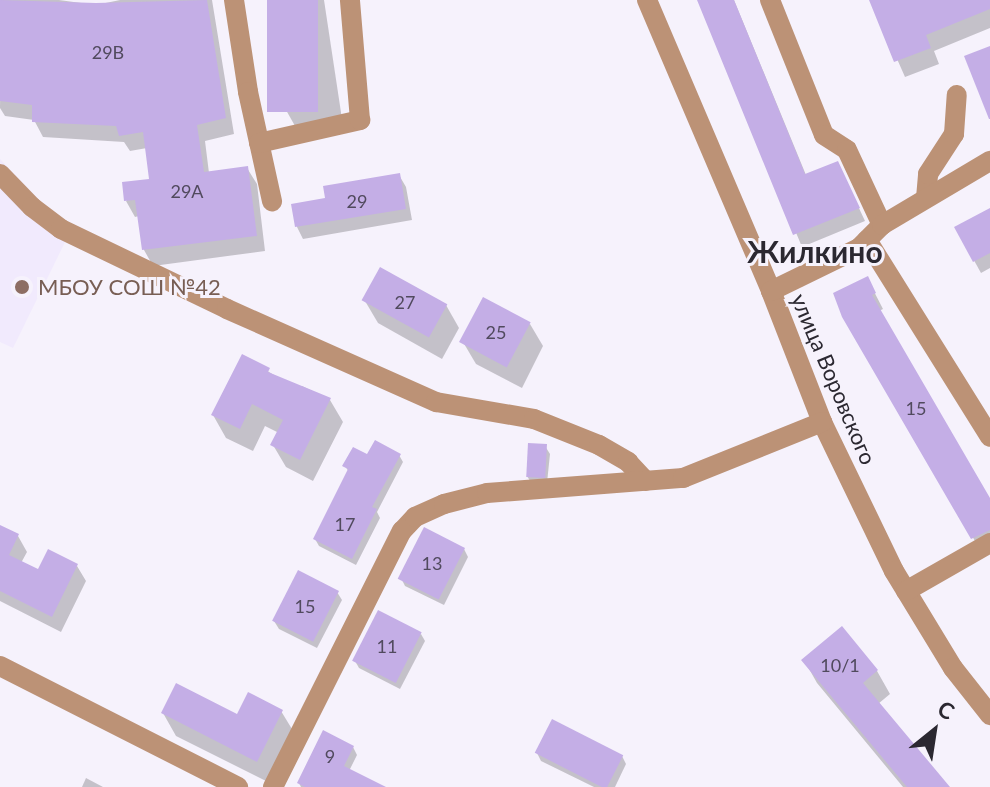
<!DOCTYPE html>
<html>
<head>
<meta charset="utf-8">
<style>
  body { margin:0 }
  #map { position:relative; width:990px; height:787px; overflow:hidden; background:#f6f2fc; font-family:Lato,sans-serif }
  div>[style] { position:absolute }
  .built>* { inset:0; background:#f1eafd }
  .shadow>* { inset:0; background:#0003 }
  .building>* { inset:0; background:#c4aee6; transform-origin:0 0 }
  .minor>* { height:20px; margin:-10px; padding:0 10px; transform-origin:10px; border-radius:10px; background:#bc9276 }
  .dots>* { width:22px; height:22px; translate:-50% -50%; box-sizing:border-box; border:4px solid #f6f2fc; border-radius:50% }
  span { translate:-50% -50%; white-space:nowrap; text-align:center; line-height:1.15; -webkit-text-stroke:6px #f6f2fc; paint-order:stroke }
  .number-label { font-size:18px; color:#514a5e }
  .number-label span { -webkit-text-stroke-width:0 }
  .education-label { font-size:22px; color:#785e54 }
  .left { translate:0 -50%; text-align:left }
  .street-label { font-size:22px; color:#2b2831 }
  .district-label { font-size:30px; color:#2b2831; font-weight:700 }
  .north { position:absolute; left:894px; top:691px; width:80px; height:80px; -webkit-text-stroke:6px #f6f2fc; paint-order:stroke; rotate:30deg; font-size:22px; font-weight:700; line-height:32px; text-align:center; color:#2b2831 }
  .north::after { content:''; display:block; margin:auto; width:28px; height:36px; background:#2b2831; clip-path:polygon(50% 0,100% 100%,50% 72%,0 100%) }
</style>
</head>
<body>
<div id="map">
  <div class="built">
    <i style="clip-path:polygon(0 159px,70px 232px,13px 348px,0 342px)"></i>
  </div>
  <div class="shadow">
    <i style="clip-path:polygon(1px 0,59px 0,96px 5px,120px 0,212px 0,234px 134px,205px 141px,209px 173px,247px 168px,257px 184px,265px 251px,153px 266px,144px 250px,139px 216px,135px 217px,126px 201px,151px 180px,147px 148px,130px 151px,124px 142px,43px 137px,34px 120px,5px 116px,0 108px)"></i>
    <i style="clip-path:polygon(269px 0,324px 0,342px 119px,295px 126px,286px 110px)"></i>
    <i style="clip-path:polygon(699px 0,734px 0,806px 175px,844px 176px,865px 221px,802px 247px)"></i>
    <i style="clip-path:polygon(871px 0,990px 0,990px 28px,934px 51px,939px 64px,905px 77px)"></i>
    <i style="clip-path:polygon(399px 175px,406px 187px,412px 220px,303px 239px,297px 227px,293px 205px,328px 200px)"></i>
    <i style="clip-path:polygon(990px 210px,990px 268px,981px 273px,956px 228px)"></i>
    <i style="clip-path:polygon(867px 278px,883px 309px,879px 311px,990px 502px,990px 550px,982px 553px,844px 317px)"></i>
    <i style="clip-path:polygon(365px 301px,446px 305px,459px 328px,442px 359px,378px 323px)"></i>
    <i style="clip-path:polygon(530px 324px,543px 346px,522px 388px,476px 364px,463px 342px)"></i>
    <i style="clip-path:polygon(243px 356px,300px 391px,302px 386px,330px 400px,343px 422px,313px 481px,286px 467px,273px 445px,279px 433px,265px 426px,253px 451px,226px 438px,213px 415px)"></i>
    <i style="clip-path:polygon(545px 446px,550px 454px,547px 483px,532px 484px,527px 476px)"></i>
    <i style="clip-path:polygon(399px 455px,403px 462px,377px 512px,380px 518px,356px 565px,319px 546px,315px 539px,349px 472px,345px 466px,368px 457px)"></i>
    <i style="clip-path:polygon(0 527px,18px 536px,27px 552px,21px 563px,39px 572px,77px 566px,86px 581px,61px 632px,0 601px)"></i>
    <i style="clip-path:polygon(464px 549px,468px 557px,444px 605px,405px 586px,401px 578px)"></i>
    <i style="clip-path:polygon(337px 592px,342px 600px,317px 648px,279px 629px,274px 621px)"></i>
    <i style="clip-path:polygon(842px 629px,877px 671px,890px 694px,878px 704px,948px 787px,903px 787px,817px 683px,804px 660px)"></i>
    <i style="clip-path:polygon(421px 634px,425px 641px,400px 689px,359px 668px,355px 661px)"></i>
    <i style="clip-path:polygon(281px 711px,295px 734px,270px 783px,176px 736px,163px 713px,238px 716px)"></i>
    <i style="clip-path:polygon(353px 747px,357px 755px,349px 771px,382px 787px,301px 787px,299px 783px)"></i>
    <i style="clip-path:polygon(537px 753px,622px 756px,626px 764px,615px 787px,594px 787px,541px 761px)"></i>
    <i style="clip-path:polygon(86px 778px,103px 787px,82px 787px)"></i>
  </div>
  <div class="building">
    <i style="clip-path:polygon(0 0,96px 3px,207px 0,226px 118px,197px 125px,204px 172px,248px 166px,257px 236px,142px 250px,135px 200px,124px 201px,122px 182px,149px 179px,143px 132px,119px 136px,116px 126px,32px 122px,32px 105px,0 101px)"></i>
    <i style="left:267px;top:0;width:51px;height:112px"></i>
    <i style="clip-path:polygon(697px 0,734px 0,805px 174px,838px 161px,860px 208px,793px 235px)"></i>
    <i style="clip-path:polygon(869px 0,990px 0,990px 9px,926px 35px,931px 48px,894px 62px)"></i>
    <i style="clip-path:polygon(990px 46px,990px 119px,989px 119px,964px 56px)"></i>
    <i style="clip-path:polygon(400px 173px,406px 209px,295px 227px,291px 204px,325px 198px,323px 186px)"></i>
    <i style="clip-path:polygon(990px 208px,990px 253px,973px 262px,954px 227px)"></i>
    <i style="left:380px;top:267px;width:77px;height:38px;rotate:29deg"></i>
    <i style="clip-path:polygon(868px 276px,876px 293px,872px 295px,990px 498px,990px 530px,971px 539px,842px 317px,833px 293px)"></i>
    <i style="left:483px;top:297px;width:54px;height:51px;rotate:28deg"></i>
    <i style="clip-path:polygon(242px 354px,270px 368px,268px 372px,331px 398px,300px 460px,270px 445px,283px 420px,252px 404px,240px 429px,211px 415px)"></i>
    <i style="clip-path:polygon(375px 440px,401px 454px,372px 507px,377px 509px,352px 559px,313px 539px,348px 469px,342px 466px,353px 447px,367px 454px)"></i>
    <i style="left:528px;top:443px;width:19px;height:34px;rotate:3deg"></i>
    <i style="clip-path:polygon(0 525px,19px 534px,9px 555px,38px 569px,48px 549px,78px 564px,52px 617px,0 591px)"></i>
    <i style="left:424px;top:527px;width:46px;height:58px;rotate:27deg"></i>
    <i style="left:298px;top:570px;width:46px;height:57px;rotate:27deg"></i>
    <i style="left:378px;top:610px;width:49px;height:57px;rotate:27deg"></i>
    <i style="clip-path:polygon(842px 626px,878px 670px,863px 683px,950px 787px,907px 787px,801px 660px)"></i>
    <i style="clip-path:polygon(176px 683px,237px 714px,248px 692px,283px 710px,257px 762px,161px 713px)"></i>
    <i style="left:552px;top:719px;width:80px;height:38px;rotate:27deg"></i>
    <i style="clip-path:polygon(323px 730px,354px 746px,344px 766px,386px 787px,305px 787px,297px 783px)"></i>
  </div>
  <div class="minor">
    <i style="left:234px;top:0;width:93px;rotate:81.3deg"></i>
    <i style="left:248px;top:92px;width:112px;rotate:77.6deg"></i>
    <i style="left:647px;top:0;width:316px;rotate:66.9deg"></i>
    <i style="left:771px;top:291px;width:141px;rotate:68.7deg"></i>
    <i style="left:822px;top:422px;width:165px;rotate:64.2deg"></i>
    <i style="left:894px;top:571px;width:114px;rotate:58.7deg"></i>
    <i style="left:953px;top:668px;width:60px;rotate:51.8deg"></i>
    <i style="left:770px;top:0;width:145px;rotate:68.2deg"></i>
    <i style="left:824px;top:135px;width:27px;rotate:33deg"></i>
    <i style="left:847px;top:150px;width:83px;rotate:65deg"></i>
    <i style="left:259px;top:143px;width:104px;rotate:-12.8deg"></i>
    <i style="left:360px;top:120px;width:120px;rotate:-94.8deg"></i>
    <i style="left:0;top:174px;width:46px;rotate:45.9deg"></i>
    <i style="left:32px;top:207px;width:36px;rotate:37deg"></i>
    <i style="left:61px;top:229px;width:184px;rotate:25.7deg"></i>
    <i style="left:227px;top:309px;width:229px;rotate:24deg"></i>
    <i style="left:436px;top:402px;width:99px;rotate:9.8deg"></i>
    <i style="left:534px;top:419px;width:70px;rotate:21.8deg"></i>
    <i style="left:599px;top:445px;width:34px;rotate:30deg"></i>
    <i style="left:628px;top:462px;width:26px;rotate:47deg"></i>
    <i style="left:926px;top:198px;width:24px;rotate:-85deg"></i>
    <i style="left:928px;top:174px;width:48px;rotate:-57deg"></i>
    <i style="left:954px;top:134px;width:39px;rotate:-86deg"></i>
    <i style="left:867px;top:240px;width:232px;rotate:58deg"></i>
    <i style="left:771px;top:291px;width:98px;rotate:-26deg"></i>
    <i style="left:859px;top:248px;width:33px;rotate:-45deg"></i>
    <i style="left:882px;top:225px;width:126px;rotate:-30.7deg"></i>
    <i style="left:906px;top:591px;width:97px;rotate:-29.7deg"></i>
    <i style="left:0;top:666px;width:267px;rotate:26.9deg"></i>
    <i style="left:273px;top:787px;width:287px;rotate:-63.3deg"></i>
    <i style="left:402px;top:531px;width:19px;rotate:-47deg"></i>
    <i style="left:415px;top:517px;width:32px;rotate:-24deg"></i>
    <i style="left:444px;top:504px;width:44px;rotate:-14.3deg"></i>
    <i style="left:487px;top:493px;width:197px;rotate:-4.4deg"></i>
    <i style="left:683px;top:478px;width:150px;rotate:-21.9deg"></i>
  </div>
  <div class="dots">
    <i style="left:22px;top:287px;background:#8d6e63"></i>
  </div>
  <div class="number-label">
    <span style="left:108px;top:52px">29В</span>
    <span style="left:187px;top:191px">29А</span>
    <span style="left:357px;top:201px">29</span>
    <span style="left:405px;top:302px">27</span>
    <span style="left:496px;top:332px">25</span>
    <span style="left:916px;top:408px">15</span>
    <span style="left:345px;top:524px">17</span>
    <span style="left:432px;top:563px">13</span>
    <span style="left:305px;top:606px">15</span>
    <span style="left:387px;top:646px">11</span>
    <span style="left:840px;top:665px">10/1</span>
    <span style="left:330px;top:756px">9</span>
  </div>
  <div class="education-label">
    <span class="left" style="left:38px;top:287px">МБОУ СОШ №42</span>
  </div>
  <div class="street-label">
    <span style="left:834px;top:379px;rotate:67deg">улица Воровского</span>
  </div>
  <div class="district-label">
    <span style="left:815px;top:251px">Жилкино</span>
  </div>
  <div class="north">С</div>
</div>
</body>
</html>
